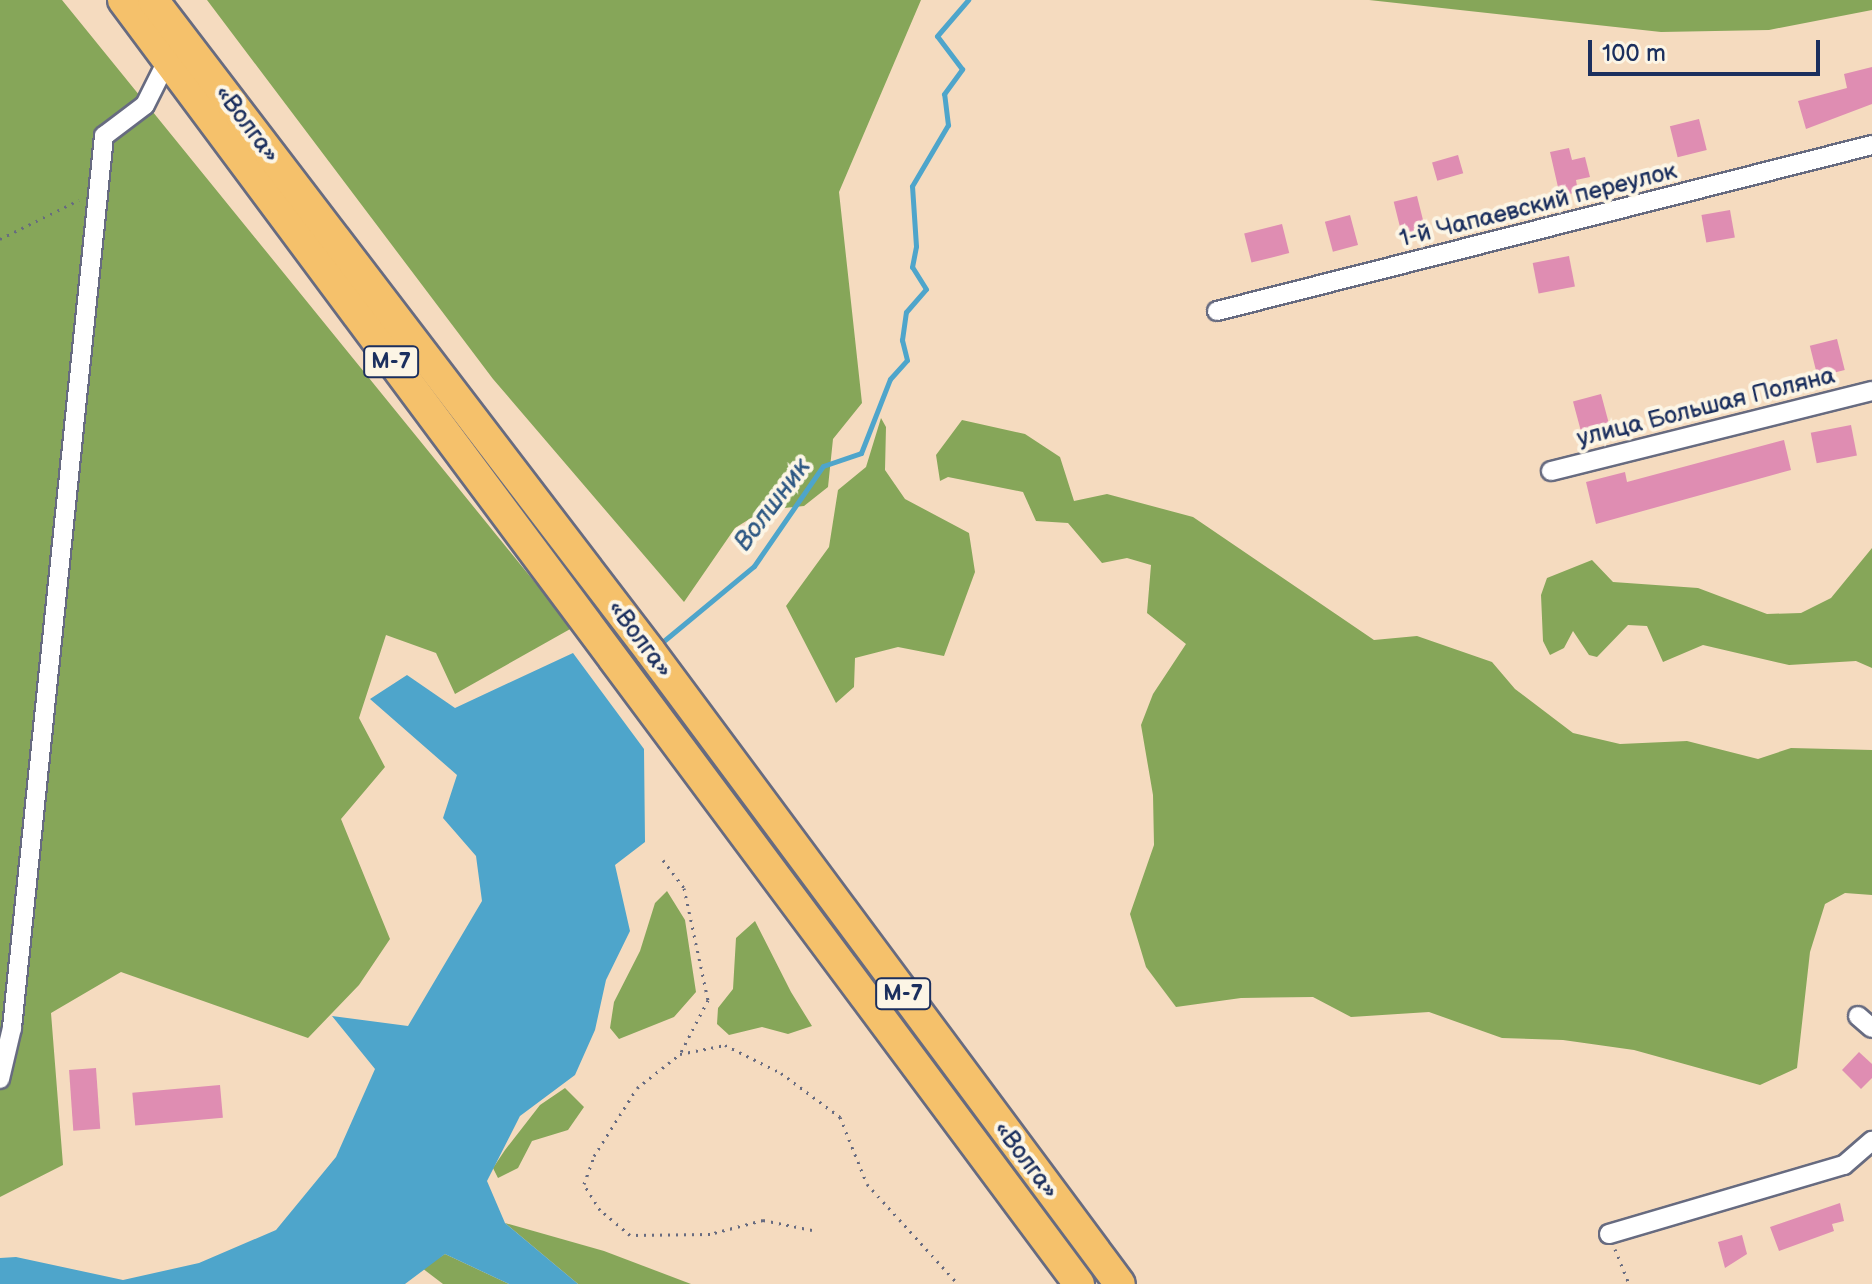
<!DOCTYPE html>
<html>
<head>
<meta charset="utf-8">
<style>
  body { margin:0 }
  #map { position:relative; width:1872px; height:1284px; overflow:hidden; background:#f5dbbf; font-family:"Balsamiq Sans",sans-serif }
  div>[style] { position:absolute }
  .forest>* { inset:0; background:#86a659 }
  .water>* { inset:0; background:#4ea5cb }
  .stream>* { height:5px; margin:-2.5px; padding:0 2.5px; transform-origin:2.5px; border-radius:2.5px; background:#4ea5cb }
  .building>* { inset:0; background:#df8db2; transform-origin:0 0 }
  .path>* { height:3px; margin-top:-1.5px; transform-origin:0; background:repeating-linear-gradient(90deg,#676b80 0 2px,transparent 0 8px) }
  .roads { filter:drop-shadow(2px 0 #676b80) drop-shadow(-2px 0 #676b80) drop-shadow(0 2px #676b80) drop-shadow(0 -2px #676b80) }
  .minor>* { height:18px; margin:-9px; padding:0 9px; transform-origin:9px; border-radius:9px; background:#fff }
  .trunk>* { height:30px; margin:-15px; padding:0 15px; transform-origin:15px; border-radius:15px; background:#f5c16b }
  span { translate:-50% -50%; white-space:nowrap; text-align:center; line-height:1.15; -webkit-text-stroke:8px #fcf5e5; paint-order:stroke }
  .shield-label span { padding:2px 6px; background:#fcf5e5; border:2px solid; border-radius:6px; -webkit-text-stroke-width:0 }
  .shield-label { font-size:22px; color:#1b2f5e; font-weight:700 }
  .street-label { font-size:24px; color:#1b2f5e }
  .water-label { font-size:26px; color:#2d5884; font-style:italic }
  .scale { position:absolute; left:1588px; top:40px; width:232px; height:36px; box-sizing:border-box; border:4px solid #1b2f5e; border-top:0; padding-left:10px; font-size:24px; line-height:28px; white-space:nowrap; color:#1b2f5e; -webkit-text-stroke:6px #fcf5e5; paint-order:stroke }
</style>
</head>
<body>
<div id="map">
  <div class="forest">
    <i style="clip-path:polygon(0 0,62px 0,572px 628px,455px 694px,436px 653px,386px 635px,359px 718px,385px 767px,341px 819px,390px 939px,359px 985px,308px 1038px,121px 972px,51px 1013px,63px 1165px,0 1197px)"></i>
    <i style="clip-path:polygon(207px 0,921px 0,839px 192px,862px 403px,833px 439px,828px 487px,804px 506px,764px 510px,735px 528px,684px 602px,493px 379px)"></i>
    <i style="clip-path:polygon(1369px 0,1872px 0,1872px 10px,1769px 30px,1661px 32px)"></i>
    <i style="clip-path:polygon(881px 418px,886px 427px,885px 470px,905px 499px,969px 533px,975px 572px,944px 656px,898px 647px,855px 658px,854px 687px,836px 703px,786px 606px,829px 547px,838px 490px,866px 467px)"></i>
    <i style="clip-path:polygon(962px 420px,1025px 434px,1060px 457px,1074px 501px,1107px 494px,1193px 517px,1374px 640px,1417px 636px,1492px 662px,1515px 689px,1573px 733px,1620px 744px,1687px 741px,1758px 759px,1791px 748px,1872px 750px,1872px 895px,1845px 893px,1825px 904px,1810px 952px,1797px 1068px,1760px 1085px,1634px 1050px,1563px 1040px,1502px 1038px,1429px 1012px,1351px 1017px,1313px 997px,1241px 998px,1176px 1007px,1146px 967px,1130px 914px,1154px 845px,1153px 795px,1141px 725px,1153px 694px,1186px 644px,1147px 613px,1151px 565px,1127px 558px,1102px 563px,1068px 523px,1036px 521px,1023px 492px,948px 477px,940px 481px,936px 455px)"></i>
    <i style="clip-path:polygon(1872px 548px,1872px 668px,1856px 661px,1789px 665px,1703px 645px,1663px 662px,1647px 626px,1628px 625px,1597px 657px,1589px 655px,1573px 631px,1564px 648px,1550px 655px,1543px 641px,1541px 595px,1547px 578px,1592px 560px,1613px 582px,1698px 588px,1767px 614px,1801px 613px,1831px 598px)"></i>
    <i style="clip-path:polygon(667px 891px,685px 920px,696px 992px,674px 1017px,619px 1039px,610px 1028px,614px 1002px,640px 951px,655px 903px)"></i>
    <i style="clip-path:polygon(755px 921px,791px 992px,812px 1026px,788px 1034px,762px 1027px,729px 1035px,717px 1024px,718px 1008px,733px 989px,736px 938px)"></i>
    <i style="clip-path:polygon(565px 1088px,584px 1107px,568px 1130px,532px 1141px,518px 1168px,498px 1178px,493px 1168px,505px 1150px,540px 1105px)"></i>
    <i style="clip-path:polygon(505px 1223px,604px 1251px,691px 1284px,578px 1284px)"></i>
    <i style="clip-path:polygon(445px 1254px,509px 1284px,443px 1284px,422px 1268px)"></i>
  </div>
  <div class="water">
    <i style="clip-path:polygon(573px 653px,644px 749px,645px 842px,615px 865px,630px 931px,606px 980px,595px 1030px,575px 1075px,520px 1116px,487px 1181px,505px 1223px,578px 1284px,509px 1284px,445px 1254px,405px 1284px,0 1284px,0 1258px,16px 1257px,123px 1280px,199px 1263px,276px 1230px,336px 1157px,375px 1069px,332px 1016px,408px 1026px,482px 901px,476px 856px,443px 818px,457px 775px,370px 699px,407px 675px,455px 708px)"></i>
  </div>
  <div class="stream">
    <i style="left:660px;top:644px;width:122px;rotate:-39.7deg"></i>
    <i style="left:754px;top:566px;width:121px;rotate:-55.4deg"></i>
    <i style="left:823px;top:466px;width:40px;rotate:-18.9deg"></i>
    <i style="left:861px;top:453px;width:79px;rotate:-68.6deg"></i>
    <i style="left:890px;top:379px;width:25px;rotate:-48deg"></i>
    <i style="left:907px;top:360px;width:21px;rotate:-104deg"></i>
    <i style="left:902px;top:340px;width:28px;rotate:-82deg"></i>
    <i style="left:906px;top:312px;width:30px;rotate:-49deg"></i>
    <i style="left:926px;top:289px;width:26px;rotate:-122deg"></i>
    <i style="left:912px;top:267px;width:21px;rotate:-79deg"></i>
    <i style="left:916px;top:246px;width:60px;rotate:-93.8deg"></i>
    <i style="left:912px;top:186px;width:71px;rotate:-59.5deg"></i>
    <i style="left:948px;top:125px;width:31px;rotate:-97deg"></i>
    <i style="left:944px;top:94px;width:31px;rotate:-54deg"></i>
    <i style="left:962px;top:69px;width:41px;rotate:-127.1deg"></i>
    <i style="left:937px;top:36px;width:48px;rotate:-49.3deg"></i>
  </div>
  <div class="building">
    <i style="clip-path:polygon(1872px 67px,1872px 104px,1806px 129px,1798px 101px,1847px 88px,1844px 74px)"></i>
    <i style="left:1699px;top:119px;width:32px;height:30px;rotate:76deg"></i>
    <i style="clip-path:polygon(1569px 148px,1572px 160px,1585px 157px,1590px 177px,1576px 180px,1578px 192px,1560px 196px,1550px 152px)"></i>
    <i style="left:1458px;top:155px;width:19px;height:27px;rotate:74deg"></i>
    <i style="left:1417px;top:196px;width:34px;height:24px;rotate:76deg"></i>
    <i style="left:1730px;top:210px;width:28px;height:29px;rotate:80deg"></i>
    <i style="left:1350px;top:215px;width:31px;height:26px;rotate:75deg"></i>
    <i style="left:1282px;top:224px;width:30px;height:39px;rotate:76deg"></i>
    <i style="left:1569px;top:256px;width:31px;height:37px;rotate:79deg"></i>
    <i style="left:1837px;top:339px;width:32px;height:28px;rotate:76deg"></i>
    <i style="left:1601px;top:394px;width:35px;height:29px;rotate:75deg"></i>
    <i style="left:1851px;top:425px;width:31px;height:41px;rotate:79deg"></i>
    <i style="clip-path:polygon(1784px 440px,1791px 470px,1596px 524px,1586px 482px,1625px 472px,1627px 482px)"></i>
    <i style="clip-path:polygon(1859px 1052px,1872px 1064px,1872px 1078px,1861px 1089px,1842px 1070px)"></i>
    <i style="left:96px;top:1068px;width:61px;height:27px;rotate:86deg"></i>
    <i style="left:220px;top:1085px;width:33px;height:88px;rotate:85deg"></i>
    <i style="clip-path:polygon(1840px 1203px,1844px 1221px,1832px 1224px,1834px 1231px,1779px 1251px,1770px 1227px)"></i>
    <i style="clip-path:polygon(1742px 1235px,1747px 1254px,1725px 1268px,1718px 1242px)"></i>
  </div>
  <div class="path">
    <i style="left:0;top:239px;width:88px;rotate:-26.3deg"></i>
    <i style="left:663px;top:860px;width:35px;rotate:53deg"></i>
    <i style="left:684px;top:888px;width:115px;rotate:77.9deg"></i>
    <i style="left:708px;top:1000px;width:61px;rotate:117.4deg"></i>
    <i style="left:812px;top:1230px;width:50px;rotate:-168.5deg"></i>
    <i style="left:763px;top:1220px;width:55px;rotate:165.2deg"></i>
    <i style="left:710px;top:1234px;width:80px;rotate:179.3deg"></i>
    <i style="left:630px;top:1235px;width:39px;rotate:-140deg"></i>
    <i style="left:600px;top:1210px;width:31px;rotate:-122deg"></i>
    <i style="left:584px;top:1184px;width:30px;rotate:-70deg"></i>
    <i style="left:594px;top:1156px;width:80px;rotate:-57.7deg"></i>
    <i style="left:637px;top:1088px;width:55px;rotate:-38.3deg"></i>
    <i style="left:680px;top:1054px;width:46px;rotate:-11.3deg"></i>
    <i style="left:725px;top:1045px;width:63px;rotate:26.6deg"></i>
    <i style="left:781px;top:1073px;width:74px;rotate:36.7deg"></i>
    <i style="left:840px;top:1117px;width:72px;rotate:68.1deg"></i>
    <i style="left:867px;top:1184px;width:135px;rotate:47.7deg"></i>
    <i style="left:1615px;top:1249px;width:38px;rotate:68deg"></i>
  </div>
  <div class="roads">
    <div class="minor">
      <i style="left:1217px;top:311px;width:676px;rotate:-14.22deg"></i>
      <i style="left:1551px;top:471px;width:331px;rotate:-14deg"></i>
      <i style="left:1858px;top:1016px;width:18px;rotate:41deg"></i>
      <i style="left:0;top:1079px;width:52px;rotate:-76.8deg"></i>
      <i style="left:12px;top:1028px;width:897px;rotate:-84.11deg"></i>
      <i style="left:104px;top:136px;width:51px;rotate:-37.1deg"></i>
      <i style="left:145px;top:105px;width:51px;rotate:-63.4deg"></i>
      <i style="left:1609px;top:1234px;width:245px;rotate:-16.4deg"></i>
      <i style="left:1844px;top:1165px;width:37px;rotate:-41deg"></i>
    </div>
    <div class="trunk">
      <i style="left:123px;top:0;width:1601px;rotate:53.33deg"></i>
      <i style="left:153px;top:0;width:819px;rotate:52.64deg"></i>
      <i style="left:650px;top:651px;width:788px;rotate:53.41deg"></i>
    </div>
  </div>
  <div class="shield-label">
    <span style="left:391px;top:362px">М-7</span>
    <span style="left:903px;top:994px">М-7</span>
  </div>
  <div class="street-label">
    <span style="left:247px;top:124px;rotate:53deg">«Волга»</span>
    <span style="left:1538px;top:205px;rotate:-14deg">1-й Чапаевский переулок</span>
    <span style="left:1706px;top:407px;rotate:-14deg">улица Большая Поляна</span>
    <span style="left:640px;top:639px;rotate:53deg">«Волга»</span>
    <span style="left:1026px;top:1160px;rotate:53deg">«Волга»</span>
  </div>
  <div class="water-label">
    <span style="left:773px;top:505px;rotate:-53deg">Волшник</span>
  </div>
  <div class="scale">100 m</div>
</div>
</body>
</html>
